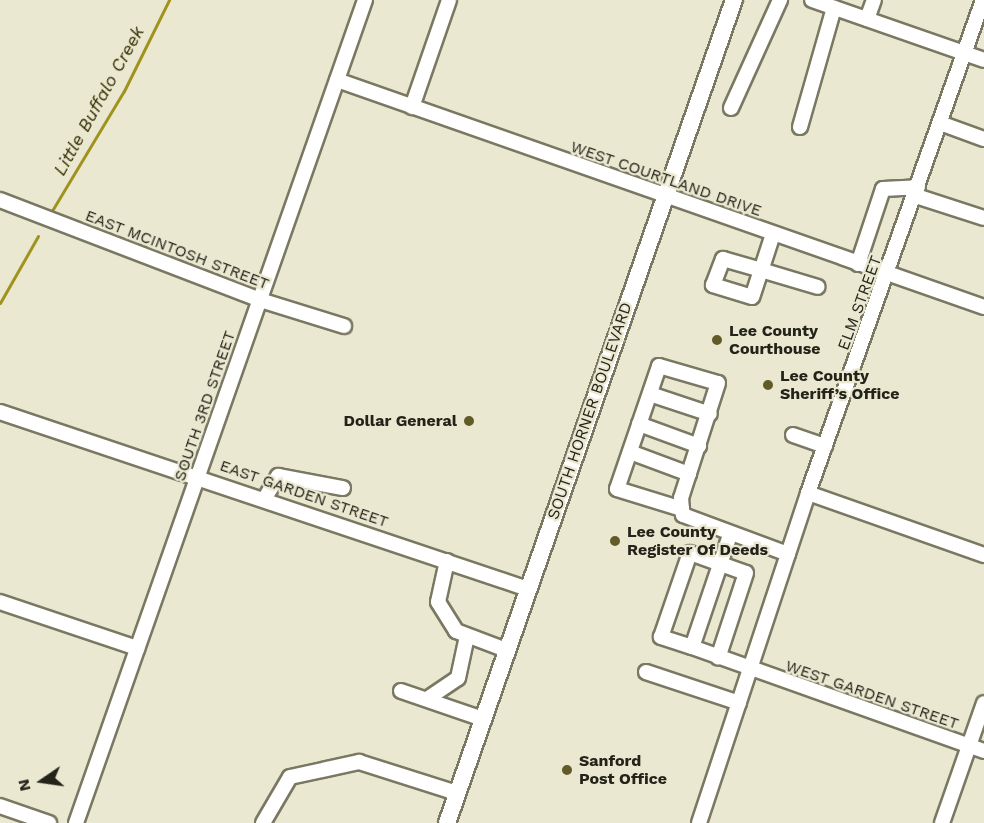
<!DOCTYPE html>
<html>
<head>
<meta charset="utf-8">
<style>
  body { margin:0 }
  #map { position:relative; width:984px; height:823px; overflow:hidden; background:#eae8d0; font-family:"Work Sans",sans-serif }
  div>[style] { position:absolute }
  .stream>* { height:3px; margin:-1.5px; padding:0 1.5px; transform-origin:1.5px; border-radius:1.5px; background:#a0931d }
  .roads { filter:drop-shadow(2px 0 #7a7862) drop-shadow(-2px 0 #7a7862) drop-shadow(0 2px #7a7862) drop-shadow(0 -2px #7a7862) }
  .minor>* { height:14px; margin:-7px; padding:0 7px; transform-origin:7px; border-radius:7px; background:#fff }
  .major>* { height:16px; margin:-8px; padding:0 8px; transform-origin:8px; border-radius:8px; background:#fff }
  .dots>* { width:16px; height:16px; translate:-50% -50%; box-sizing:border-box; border:3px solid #eae8d0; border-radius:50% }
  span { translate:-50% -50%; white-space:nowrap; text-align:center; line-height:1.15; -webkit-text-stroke:4.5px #eae8d0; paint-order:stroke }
  .street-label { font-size:16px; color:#24231a }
  .poi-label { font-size:16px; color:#24231a; font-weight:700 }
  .left { translate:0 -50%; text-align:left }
  .right { translate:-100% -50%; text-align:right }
  .water-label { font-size:18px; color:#332e00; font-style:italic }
  .north { position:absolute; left:12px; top:751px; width:60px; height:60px; -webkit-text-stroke:4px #eae8d0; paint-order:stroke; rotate:257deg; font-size:16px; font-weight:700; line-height:24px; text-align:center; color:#24231a }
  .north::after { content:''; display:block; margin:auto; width:21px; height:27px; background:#24231a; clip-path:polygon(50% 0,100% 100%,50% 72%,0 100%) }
</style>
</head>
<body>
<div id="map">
  <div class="stream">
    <i style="left:50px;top:214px;width:144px;rotate:-59deg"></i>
    <i style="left:124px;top:91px;width:102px;rotate:-63.7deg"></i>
    <i style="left:0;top:303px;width:77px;rotate:-60.4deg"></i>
  </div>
  <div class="roads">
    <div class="minor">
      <i style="left:812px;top:0;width:182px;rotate:19.2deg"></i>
      <i style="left:867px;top:19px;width:20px;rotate:-70deg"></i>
      <i style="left:337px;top:80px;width:686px;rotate:19.33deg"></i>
      <i style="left:412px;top:107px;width:113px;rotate:-70.9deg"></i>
      <i style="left:731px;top:108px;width:119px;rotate:-65.6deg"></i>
      <i style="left:940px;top:123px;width:47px;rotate:20deg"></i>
      <i style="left:800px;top:127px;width:124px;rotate:-74.1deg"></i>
      <i style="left:916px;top:196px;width:71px;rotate:17.9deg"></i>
      <i style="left:0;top:200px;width:279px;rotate:21deg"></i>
      <i style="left:260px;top:300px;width:88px;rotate:17.2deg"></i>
      <i style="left:773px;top:234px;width:38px;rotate:108deg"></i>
      <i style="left:761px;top:270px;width:59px;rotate:16.6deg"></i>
      <i style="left:723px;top:259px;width:40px;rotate:16deg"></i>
      <i style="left:761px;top:270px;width:28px;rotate:108deg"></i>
      <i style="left:752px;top:297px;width:41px;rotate:-162.9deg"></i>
      <i style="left:713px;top:285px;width:28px;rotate:-69deg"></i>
      <i style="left:858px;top:264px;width:79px;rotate:-71.6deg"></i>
      <i style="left:883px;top:189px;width:35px;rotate:-3deg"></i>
      <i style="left:650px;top:394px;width:63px;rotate:18.4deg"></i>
      <i style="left:0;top:412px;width:557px;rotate:18.53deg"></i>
      <i style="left:639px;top:424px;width:64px;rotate:20.1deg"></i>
      <i style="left:793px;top:435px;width:34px;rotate:19deg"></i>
      <i style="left:630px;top:452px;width:63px;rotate:20.4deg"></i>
      <i style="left:808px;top:493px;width:187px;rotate:19.4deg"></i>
      <i style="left:265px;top:498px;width:26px;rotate:-59deg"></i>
      <i style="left:278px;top:476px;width:66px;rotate:10.5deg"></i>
      <i style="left:682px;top:509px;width:68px;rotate:-162.9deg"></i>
      <i style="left:617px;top:489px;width:130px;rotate:-71.1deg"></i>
      <i style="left:659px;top:366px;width:61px;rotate:16.1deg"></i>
      <i style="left:718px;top:383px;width:121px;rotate:107.8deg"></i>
      <i style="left:681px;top:498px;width:11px;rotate:85deg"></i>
      <i style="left:682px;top:509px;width:6px;rotate:81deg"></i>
      <i style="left:683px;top:515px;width:112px;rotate:20.4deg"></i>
      <i style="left:730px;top:535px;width:118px;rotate:108.7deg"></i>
      <i style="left:692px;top:647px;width:310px;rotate:19.6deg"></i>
      <i style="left:447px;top:561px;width:42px;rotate:102.4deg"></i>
      <i style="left:438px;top:602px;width:34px;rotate:58deg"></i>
      <i style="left:456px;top:631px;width:53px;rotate:20.8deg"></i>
      <i style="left:0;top:602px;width:145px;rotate:18.6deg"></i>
      <i style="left:692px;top:647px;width:33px;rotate:-162deg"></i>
      <i style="left:661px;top:637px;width:89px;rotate:-71deg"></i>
      <i style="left:690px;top:553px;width:59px;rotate:19.7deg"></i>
      <i style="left:746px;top:573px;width:89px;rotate:108.2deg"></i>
      <i style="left:646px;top:672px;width:98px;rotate:18.4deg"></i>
      <i style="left:401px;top:691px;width:87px;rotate:18.9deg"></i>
      <i style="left:427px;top:699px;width:37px;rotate:-34deg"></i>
      <i style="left:458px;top:678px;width:43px;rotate:-77.9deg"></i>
      <i style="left:0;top:806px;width:52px;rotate:19.1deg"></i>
      <i style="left:76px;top:823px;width:872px;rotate:-70.65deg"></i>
      <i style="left:263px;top:823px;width:53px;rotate:-59.6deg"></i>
      <i style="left:290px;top:777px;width:71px;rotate:-12.3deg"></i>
      <i style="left:359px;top:762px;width:103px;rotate:17.6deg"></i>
      <i style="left:699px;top:823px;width:348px;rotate:-71.7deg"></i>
      <i style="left:808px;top:493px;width:523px;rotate:-70.46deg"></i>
      <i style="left:942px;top:823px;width:127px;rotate:-70.7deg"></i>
    </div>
    <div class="major">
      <i style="left:447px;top:823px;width:872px;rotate:-70.78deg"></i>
    </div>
  </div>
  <div class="dots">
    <i style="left:717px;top:340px;background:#615b28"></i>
    <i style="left:768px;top:385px;background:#615b28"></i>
    <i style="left:469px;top:421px;background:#615b28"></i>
    <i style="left:615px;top:541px;background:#615b28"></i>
    <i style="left:567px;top:770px;background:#615b28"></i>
  </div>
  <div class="street-label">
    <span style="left:666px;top:179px;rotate:19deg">WEST COURTLAND DRIVE</span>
    <span style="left:177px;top:250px;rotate:21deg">EAST MCINTOSH STREET</span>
    <span style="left:860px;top:303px;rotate:-70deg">ELM STREET</span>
    <span style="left:205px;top:406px;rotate:-71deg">SOUTH 3RD STREET</span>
    <span style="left:590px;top:411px;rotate:-71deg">SOUTH HORNER BOULEVARD</span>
    <span style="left:304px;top:494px;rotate:19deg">EAST GARDEN STREET</span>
    <span style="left:872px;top:695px;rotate:19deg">WEST GARDEN STREET</span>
  </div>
  <div class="poi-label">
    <span class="left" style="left:729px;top:340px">Lee County<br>Courthouse</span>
    <span class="left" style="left:780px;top:385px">Lee County<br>Sheriff’s Office</span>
    <span class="right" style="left:457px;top:421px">Dollar General</span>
    <span class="left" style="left:627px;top:541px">Lee County<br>Register Of Deeds</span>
    <span class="left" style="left:579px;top:770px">Sanford<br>Post Office</span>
  </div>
  <div class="water-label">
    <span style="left:99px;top:101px;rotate:-61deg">Little Buffalo Creek</span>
  </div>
  <div class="north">N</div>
</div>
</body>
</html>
